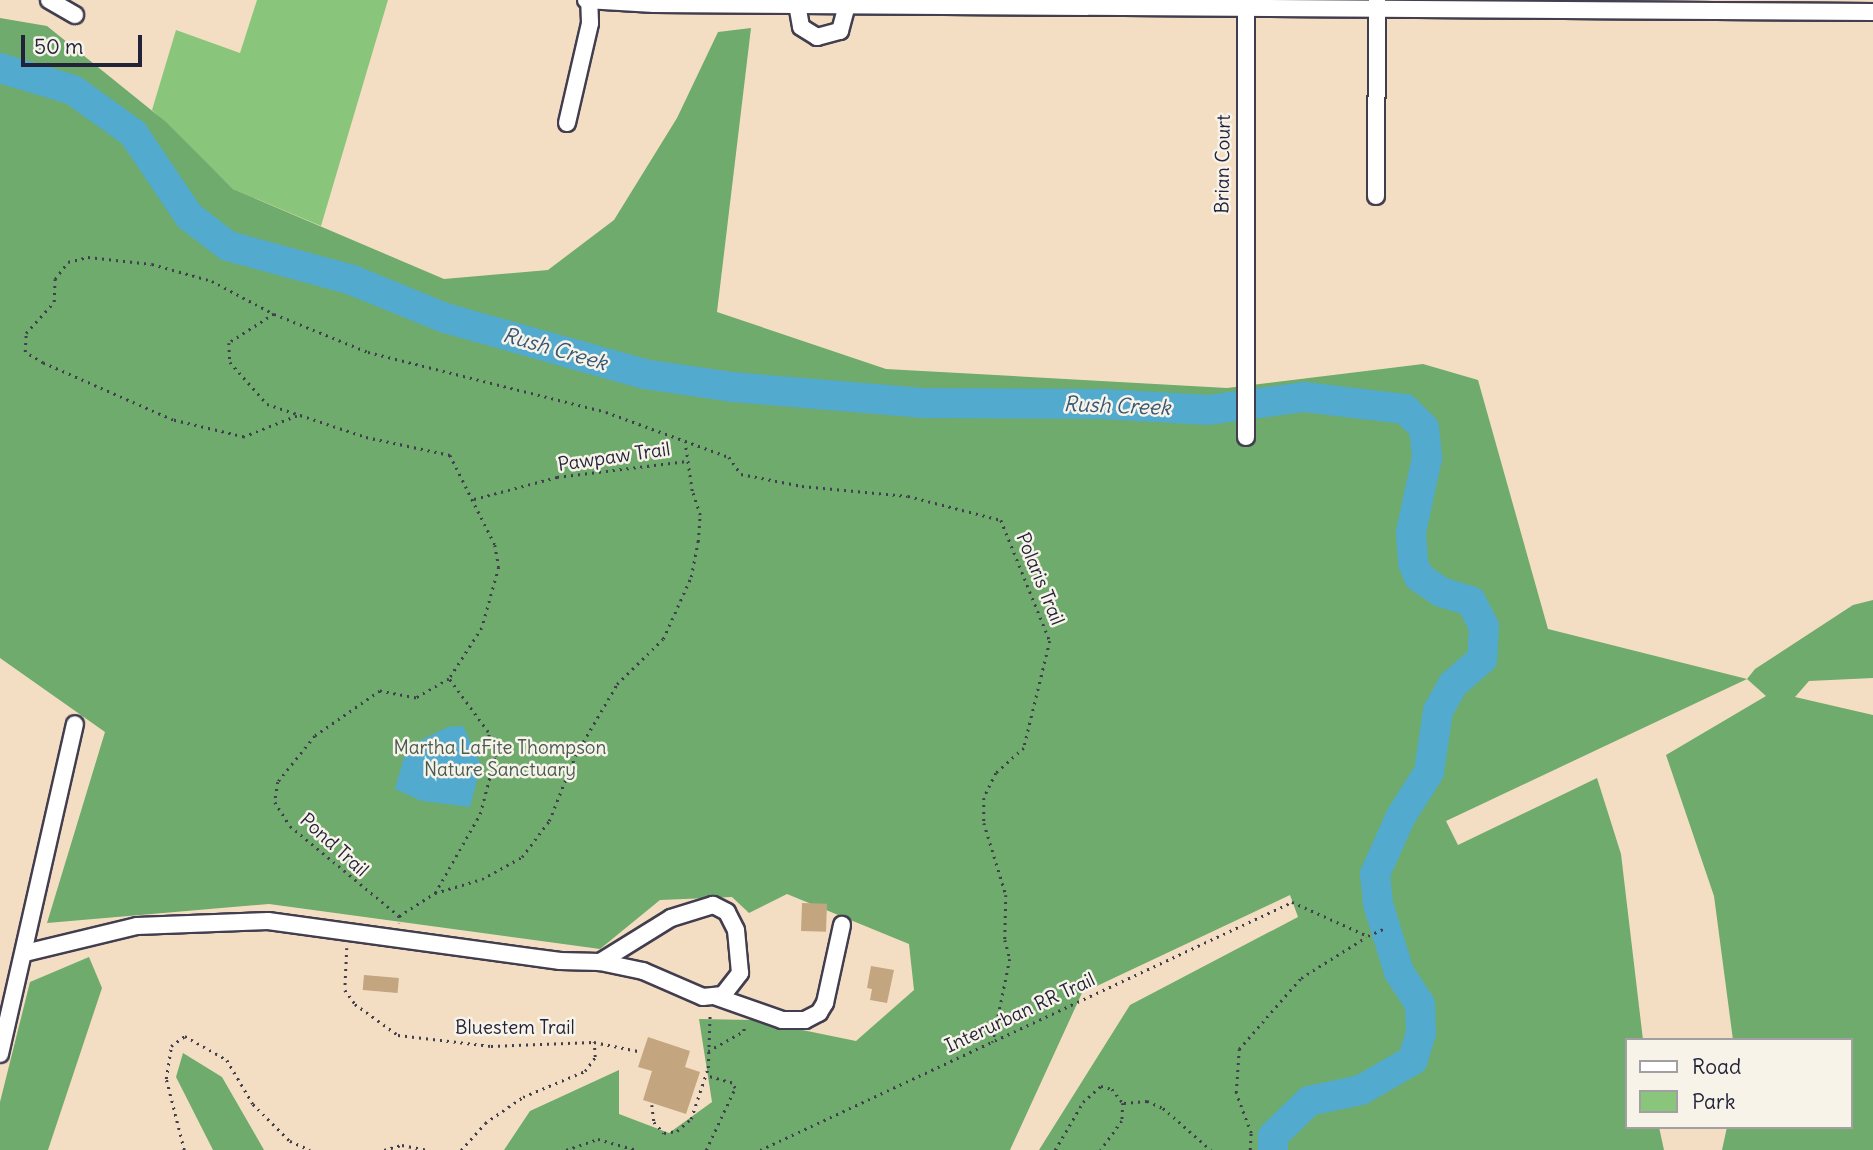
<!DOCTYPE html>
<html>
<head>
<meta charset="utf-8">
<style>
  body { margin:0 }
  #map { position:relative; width:1873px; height:1150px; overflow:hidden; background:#f4dec3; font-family:Delius,sans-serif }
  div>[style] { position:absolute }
  .green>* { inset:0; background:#89c67c }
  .forest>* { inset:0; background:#6eab6c }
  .water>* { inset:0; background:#53aacf }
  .river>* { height:30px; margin:-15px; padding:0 15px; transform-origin:15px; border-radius:15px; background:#53aacf }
  .building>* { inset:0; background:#c3a67f; transform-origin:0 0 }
  .path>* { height:2.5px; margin-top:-1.25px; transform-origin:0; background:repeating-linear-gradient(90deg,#423e4f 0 2px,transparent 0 7px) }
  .roads { filter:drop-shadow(2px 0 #423e4f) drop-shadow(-2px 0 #423e4f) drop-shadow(0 2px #423e4f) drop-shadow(0 -2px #423e4f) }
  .minor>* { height:16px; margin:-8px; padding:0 8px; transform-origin:8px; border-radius:8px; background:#fff }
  span { translate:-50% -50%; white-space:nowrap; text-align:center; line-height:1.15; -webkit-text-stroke:5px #f7f3e8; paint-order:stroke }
  .street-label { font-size:19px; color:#22223b }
  .park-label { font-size:19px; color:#465b52 }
  .water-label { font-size:21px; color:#365876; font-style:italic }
  .legend { position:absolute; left:1625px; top:1038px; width:228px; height:91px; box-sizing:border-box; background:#f7f3e8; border:2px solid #a29fa3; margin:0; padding:9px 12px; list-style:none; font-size:21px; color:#22223b }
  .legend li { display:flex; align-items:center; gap:14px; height:35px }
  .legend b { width:35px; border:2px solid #a29fa3 }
  .scale { position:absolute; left:21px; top:35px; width:121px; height:32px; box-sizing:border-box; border:4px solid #22223b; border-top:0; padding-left:9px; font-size:21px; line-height:24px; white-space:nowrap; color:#22223b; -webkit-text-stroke:5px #f7f3e8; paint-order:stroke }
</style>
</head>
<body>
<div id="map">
  <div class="green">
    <i style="clip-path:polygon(257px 0,388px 0,321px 226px,233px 189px,152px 110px,176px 30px,240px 53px)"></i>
  </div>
  <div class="forest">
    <i style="clip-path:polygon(0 18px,47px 26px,166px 122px,233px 189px,444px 279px,548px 270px,614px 220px,677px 118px,718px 32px,751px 28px,717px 312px,886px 369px,1227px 388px,1423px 364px,1478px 380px,1548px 629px,1747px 679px,1755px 669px,1853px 605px,1873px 600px,1873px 678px,1809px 681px,1795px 697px,1873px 715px,1873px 1150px,1722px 1150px,1727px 1127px,1850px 1127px,1850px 1040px,1733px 1040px,1714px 896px,1666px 755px,1766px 696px,1747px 679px,1446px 821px,1458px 845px,1597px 778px,1621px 854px,1643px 1040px,1626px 1040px,1626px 1127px,1659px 1127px,1664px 1150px,1039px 1150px,1130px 1005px,1298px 917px,1290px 895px,1082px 993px,1010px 1150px,504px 1150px,530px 1111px,619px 1070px,619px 1114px,669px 1133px,712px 1102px,699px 1019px,754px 1020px,856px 1041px,914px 990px,909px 944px,787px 894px,749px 913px,732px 897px,660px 900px,600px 949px,269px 904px,47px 923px,105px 732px,0 658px)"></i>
    <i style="clip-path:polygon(89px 957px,102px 988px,48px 1150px,0 1150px,0 1102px,30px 982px)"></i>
    <i style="clip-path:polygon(183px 1053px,222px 1077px,264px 1150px,213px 1150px,176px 1077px)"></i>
  </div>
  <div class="water">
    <i style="clip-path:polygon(463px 726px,481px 765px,470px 807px,422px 801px,395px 789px,407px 747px,448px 727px)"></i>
  </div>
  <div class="river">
    <i style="left:0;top:68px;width:76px;rotate:16.8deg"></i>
    <i style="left:73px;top:90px;width:74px;rotate:35.6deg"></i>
    <i style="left:133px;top:133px;width:100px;rotate:56deg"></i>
    <i style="left:189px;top:216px;width:49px;rotate:37.6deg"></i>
    <i style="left:228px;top:246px;width:129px;rotate:15.3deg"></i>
    <i style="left:352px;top:280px;width:100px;rotate:22.2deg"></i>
    <i style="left:445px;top:318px;width:207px;rotate:15.7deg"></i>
    <i style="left:644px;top:374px;width:89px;rotate:8.4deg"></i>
    <i style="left:732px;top:387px;width:192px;rotate:4.8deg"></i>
    <i style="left:923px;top:403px;width:180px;rotate:0.3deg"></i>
    <i style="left:1103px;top:404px;width:105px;rotate:3.3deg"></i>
    <i style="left:1208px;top:410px;width:97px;rotate:-7.7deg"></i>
    <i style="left:1304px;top:397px;width:102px;rotate:6.8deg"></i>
    <i style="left:1405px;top:409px;width:27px;rotate:45deg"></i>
    <i style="left:1424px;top:428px;width:30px;rotate:84deg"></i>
    <i style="left:1427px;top:458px;width:76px;rotate:102.2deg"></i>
    <i style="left:1411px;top:532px;width:31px;rotate:86deg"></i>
    <i style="left:1413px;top:563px;width:15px;rotate:67deg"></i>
    <i style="left:1419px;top:577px;width:27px;rotate:34deg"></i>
    <i style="left:1441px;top:592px;width:31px;rotate:17deg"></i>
    <i style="left:1471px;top:601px;width:28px;rotate:63deg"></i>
    <i style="left:1484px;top:626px;width:33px;rotate:93deg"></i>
    <i style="left:1482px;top:659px;width:38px;rotate:139deg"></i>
    <i style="left:1453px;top:684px;width:31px;rotate:119deg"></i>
    <i style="left:1438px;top:711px;width:62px;rotate:98.4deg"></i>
    <i style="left:1429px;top:772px;width:52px;rotate:122.5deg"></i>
    <i style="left:1401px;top:816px;width:64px;rotate:114.1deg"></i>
    <i style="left:1375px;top:874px;width:30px;rotate:84deg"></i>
    <i style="left:1378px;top:904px;width:71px;rotate:72.8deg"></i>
    <i style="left:1399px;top:972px;width:38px;rotate:57deg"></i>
    <i style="left:1420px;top:1004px;width:29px;rotate:88deg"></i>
    <i style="left:1421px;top:1033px;width:28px;rotate:107deg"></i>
    <i style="left:1413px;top:1060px;width:60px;rotate:150deg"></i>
    <i style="left:1361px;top:1090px;width:53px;rotate:168.1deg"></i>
    <i style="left:1309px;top:1101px;width:50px;rotate:135.8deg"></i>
    <i style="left:1273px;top:1136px;width:14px;rotate:90deg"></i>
  </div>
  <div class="building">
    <i style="left:802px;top:903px;width:25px;height:28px;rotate:2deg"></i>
    <i style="clip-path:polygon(871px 966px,894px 970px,887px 1003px,870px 1000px,872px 989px,867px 988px)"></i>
    <i style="left:364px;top:975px;width:35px;height:15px;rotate:5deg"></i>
    <i style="clip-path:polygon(648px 1037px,690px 1051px,685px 1067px,700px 1072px,686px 1114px,643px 1100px,652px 1071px,638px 1067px)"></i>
  </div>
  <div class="path">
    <i style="left:274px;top:314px;width:54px;rotate:147.2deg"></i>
    <i style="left:229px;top:343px;width:19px;rotate:87deg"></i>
    <i style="left:230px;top:362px;width:56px;rotate:48.6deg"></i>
    <i style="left:267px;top:404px;width:104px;rotate:18.4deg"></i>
    <i style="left:366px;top:437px;width:86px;rotate:12.1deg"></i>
    <i style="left:450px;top:455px;width:101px;rotate:63.4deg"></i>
    <i style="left:495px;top:545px;width:22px;rotate:80deg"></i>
    <i style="left:499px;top:567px;width:63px;rotate:105.6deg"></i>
    <i style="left:482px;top:628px;width:61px;rotate:122.9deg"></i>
    <i style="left:449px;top:679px;width:38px;rotate:150deg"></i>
    <i style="left:416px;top:698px;width:37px;rotate:-169deg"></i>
    <i style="left:380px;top:691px;width:79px;rotate:145.3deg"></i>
    <i style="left:315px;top:736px;width:59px;rotate:128.8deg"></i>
    <i style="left:278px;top:782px;width:20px;rotate:99deg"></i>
    <i style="left:275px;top:802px;width:28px;rotate:58deg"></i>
    <i style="left:290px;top:826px;width:141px;rotate:39.5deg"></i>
    <i style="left:399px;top:916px;width:7px;rotate:82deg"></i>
    <i style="left:297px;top:416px;width:57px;rotate:158.4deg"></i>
    <i style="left:244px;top:437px;width:73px;rotate:-166.5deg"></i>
    <i style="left:173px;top:420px;width:142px;rotate:-156.3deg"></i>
    <i style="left:43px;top:363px;width:21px;rotate:-149deg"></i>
    <i style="left:25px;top:352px;width:19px;rotate:-87deg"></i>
    <i style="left:26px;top:333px;width:42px;rotate:-47.9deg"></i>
    <i style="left:54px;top:302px;width:23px;rotate:-88deg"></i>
    <i style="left:55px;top:279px;width:21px;rotate:-53deg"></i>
    <i style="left:68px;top:262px;width:21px;rotate:-14deg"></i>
    <i style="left:88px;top:257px;width:64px;rotate:6.2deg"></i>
    <i style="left:152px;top:264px;width:62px;rotate:15.8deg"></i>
    <i style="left:212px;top:281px;width:70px;rotate:28deg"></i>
    <i style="left:274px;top:314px;width:101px;rotate:22deg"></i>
    <i style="left:368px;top:352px;width:245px;rotate:14.1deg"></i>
    <i style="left:606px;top:412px;width:131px;rotate:20.1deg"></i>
    <i style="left:729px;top:457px;width:21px;rotate:55deg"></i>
    <i style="left:741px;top:474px;width:62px;rotate:11.1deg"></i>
    <i style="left:802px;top:486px;width:106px;rotate:5.4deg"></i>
    <i style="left:908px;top:496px;width:96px;rotate:14.5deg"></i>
    <i style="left:1001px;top:520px;width:131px;rotate:68deg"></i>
    <i style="left:1050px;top:641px;width:110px;rotate:103.7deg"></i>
    <i style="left:1024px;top:748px;width:38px;rotate:138deg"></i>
    <i style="left:996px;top:773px;width:28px;rotate:116deg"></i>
    <i style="left:984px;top:798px;width:25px;rotate:90deg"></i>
    <i style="left:984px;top:823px;width:75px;rotate:73deg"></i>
    <i style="left:1006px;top:895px;width:45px;rotate:91.3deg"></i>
    <i style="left:1005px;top:940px;width:20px;rotate:75deg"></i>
    <i style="left:1010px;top:959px;width:85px;rotate:101.6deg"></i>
    <i style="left:474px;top:499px;width:86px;rotate:-14.8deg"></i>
    <i style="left:557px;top:477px;width:131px;rotate:-7deg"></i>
    <i style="left:435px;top:893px;width:91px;rotate:-60.3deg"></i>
    <i style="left:480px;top:814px;width:59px;rotate:-75.3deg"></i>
    <i style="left:495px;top:757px;width:26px;rotate:-106deg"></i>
    <i style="left:488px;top:732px;width:66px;rotate:-126.3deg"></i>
    <i style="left:399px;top:916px;width:43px;rotate:-32.6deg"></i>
    <i style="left:435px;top:893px;width:49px;rotate:-16.6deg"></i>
    <i style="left:482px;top:879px;width:46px;rotate:-28.8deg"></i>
    <i style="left:522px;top:857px;width:45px;rotate:-53.1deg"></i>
    <i style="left:549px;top:821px;width:72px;rotate:-68.1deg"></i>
    <i style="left:576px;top:754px;width:81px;rotate:-59.6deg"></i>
    <i style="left:617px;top:684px;width:64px;rotate:-44.4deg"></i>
    <i style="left:663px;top:639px;width:68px;rotate:-65.7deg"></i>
    <i style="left:691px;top:577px;width:36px;rotate:-79deg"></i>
    <i style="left:698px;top:542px;width:27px;rotate:-86deg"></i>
    <i style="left:700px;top:515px;width:25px;rotate:-108deg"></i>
    <i style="left:692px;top:491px;width:49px;rotate:-98.3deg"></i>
    <i style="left:347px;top:948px;width:42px;rotate:92.7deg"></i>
    <i style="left:345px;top:990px;width:17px;rotate:54deg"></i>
    <i style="left:355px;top:1004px;width:53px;rotate:35.8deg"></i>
    <i style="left:398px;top:1035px;width:94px;rotate:6.7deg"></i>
    <i style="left:491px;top:1046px;width:103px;rotate:-2.2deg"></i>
    <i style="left:594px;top:1042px;width:45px;rotate:11.6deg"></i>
    <i style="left:708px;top:1051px;width:41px;rotate:-29.1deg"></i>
    <i style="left:744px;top:1031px;width:6px;rotate:-99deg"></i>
    <i style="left:1124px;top:1103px;width:23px;rotate:-5deg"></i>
    <i style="left:1147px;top:1101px;width:17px;rotate:24deg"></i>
    <i style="left:1163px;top:1108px;width:64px;rotate:41.2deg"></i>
    <i style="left:652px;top:1105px;width:17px;rotate:83deg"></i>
    <i style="left:654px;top:1122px;width:15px;rotate:48deg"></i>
    <i style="left:664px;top:1133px;width:13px;rotate:-9deg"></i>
    <i style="left:677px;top:1131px;width:18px;rotate:-41deg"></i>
    <i style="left:691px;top:1119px;width:54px;rotate:-71.6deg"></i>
    <i style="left:708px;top:1068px;width:56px;rotate:-88deg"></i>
    <i style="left:184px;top:1150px;width:73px;rotate:-104.2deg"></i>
    <i style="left:166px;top:1079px;width:33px;rotate:-81deg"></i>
    <i style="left:171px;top:1046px;width:17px;rotate:-36deg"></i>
    <i style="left:185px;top:1036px;width:48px;rotate:29.7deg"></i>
    <i style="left:227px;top:1060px;width:51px;rotate:59.4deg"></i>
    <i style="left:253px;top:1104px;width:52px;rotate:45deg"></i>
    <i style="left:290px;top:1141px;width:22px;rotate:24deg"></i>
    <i style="left:384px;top:1150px;width:19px;rotate:-16deg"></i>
    <i style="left:402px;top:1145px;width:25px;rotate:11deg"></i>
    <i style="left:461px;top:1150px;width:36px;rotate:-48deg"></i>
    <i style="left:485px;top:1123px;width:46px;rotate:-34.4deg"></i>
    <i style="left:523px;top:1097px;width:67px;rotate:-22.8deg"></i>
    <i style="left:585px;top:1071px;width:17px;rotate:-54deg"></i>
    <i style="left:595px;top:1057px;width:15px;rotate:-94deg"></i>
    <i style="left:566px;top:1150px;width:34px;rotate:-19deg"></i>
    <i style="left:598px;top:1139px;width:40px;rotate:16deg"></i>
    <i style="left:706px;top:1150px;width:68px;rotate:-64.9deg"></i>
    <i style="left:735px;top:1088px;width:6px;rotate:-121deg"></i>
    <i style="left:732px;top:1083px;width:26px;rotate:-164deg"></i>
    <i style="left:760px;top:1150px;width:587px;rotate:-24.99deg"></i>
    <i style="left:1292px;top:902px;width:83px;rotate:24.1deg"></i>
    <i style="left:1368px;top:936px;width:17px;rotate:-25deg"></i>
    <i style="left:1055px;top:1150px;width:56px;rotate:-59.7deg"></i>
    <i style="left:1083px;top:1102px;width:24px;rotate:-42deg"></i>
    <i style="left:1101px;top:1086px;width:11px;rotate:15deg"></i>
    <i style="left:1112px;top:1089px;width:18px;rotate:52deg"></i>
    <i style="left:1123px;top:1103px;width:18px;rotate:93deg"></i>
    <i style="left:1122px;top:1121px;width:36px;rotate:126deg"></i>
    <i style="left:1250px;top:1150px;width:17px;rotate:-87deg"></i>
    <i style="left:1251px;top:1133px;width:43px;rotate:-110.6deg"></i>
    <i style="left:1236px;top:1093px;width:44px;rotate:-86.1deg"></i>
    <i style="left:1239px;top:1049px;width:94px;rotate:-48.9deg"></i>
    <i style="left:1301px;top:978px;width:77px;rotate:-32.2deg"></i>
  </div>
  <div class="roads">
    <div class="minor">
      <i style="left:49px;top:0;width:30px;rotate:30deg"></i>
      <i style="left:586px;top:0;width:68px;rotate:3.4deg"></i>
      <i style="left:654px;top:4px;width:1219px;rotate:0.38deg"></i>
      <i style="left:797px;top:4px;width:23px;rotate:80deg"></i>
      <i style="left:801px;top:27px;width:19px;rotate:32deg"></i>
      <i style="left:817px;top:37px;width:24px;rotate:-15deg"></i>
      <i style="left:840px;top:31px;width:28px;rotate:-75deg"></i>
      <i style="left:567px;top:123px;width:103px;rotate:-77deg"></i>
      <i style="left:590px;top:23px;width:23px;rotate:-92deg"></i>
      <i style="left:1376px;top:196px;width:196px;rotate:-89.7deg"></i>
      <i style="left:1246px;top:437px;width:430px;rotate:-90deg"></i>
      <i style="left:25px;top:953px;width:115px;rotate:-13.6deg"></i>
      <i style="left:137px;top:926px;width:131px;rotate:-2.2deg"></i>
      <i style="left:268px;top:921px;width:295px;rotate:7.8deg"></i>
      <i style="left:560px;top:961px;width:40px;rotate:1.4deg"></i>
      <i style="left:600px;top:962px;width:44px;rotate:11.8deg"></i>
      <i style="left:643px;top:971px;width:65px;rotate:23.4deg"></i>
      <i style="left:703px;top:997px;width:20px;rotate:-6deg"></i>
      <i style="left:723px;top:995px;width:28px;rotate:-52deg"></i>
      <i style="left:740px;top:973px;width:43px;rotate:-95.3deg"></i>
      <i style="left:736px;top:930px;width:20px;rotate:-117deg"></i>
      <i style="left:727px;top:912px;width:16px;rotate:-153deg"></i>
      <i style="left:713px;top:905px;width:44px;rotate:162.8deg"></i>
      <i style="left:671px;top:918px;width:84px;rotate:148.2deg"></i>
      <i style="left:714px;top:996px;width:72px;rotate:19.4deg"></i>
      <i style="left:782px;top:1020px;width:23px"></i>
      <i style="left:805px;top:1020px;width:16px;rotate:-27deg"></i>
      <i style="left:819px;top:1013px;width:12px;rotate:-59deg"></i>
      <i style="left:825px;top:1003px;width:80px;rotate:-77.7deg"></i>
      <i style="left:0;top:1054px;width:338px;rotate:-77.2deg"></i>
    </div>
  </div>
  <div class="street-label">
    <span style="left:1223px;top:164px;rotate:-89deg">Brian Court</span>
    <span style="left:614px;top:457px;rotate:-8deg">Pawpaw Trail</span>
    <span style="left:1040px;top:579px;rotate:68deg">Polaris Trail</span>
    <span style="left:334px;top:845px;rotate:42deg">Pond Trail</span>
    <span style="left:1020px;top:1013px;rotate:-25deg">Interurban RR Trail</span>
    <span style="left:515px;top:1028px">Bluestem Trail</span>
  </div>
  <div class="park-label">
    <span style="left:500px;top:759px">Martha LaFite Thompson<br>Nature Sanctuary</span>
  </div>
  <div class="water-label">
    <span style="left:555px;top:349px;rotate:16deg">Rush Creek</span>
    <span style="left:1117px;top:406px;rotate:2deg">Rush Creek</span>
  </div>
  <ul class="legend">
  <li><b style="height:9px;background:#fff"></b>Road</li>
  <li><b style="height:19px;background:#89c67c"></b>Park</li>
  </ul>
  <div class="scale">50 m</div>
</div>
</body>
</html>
